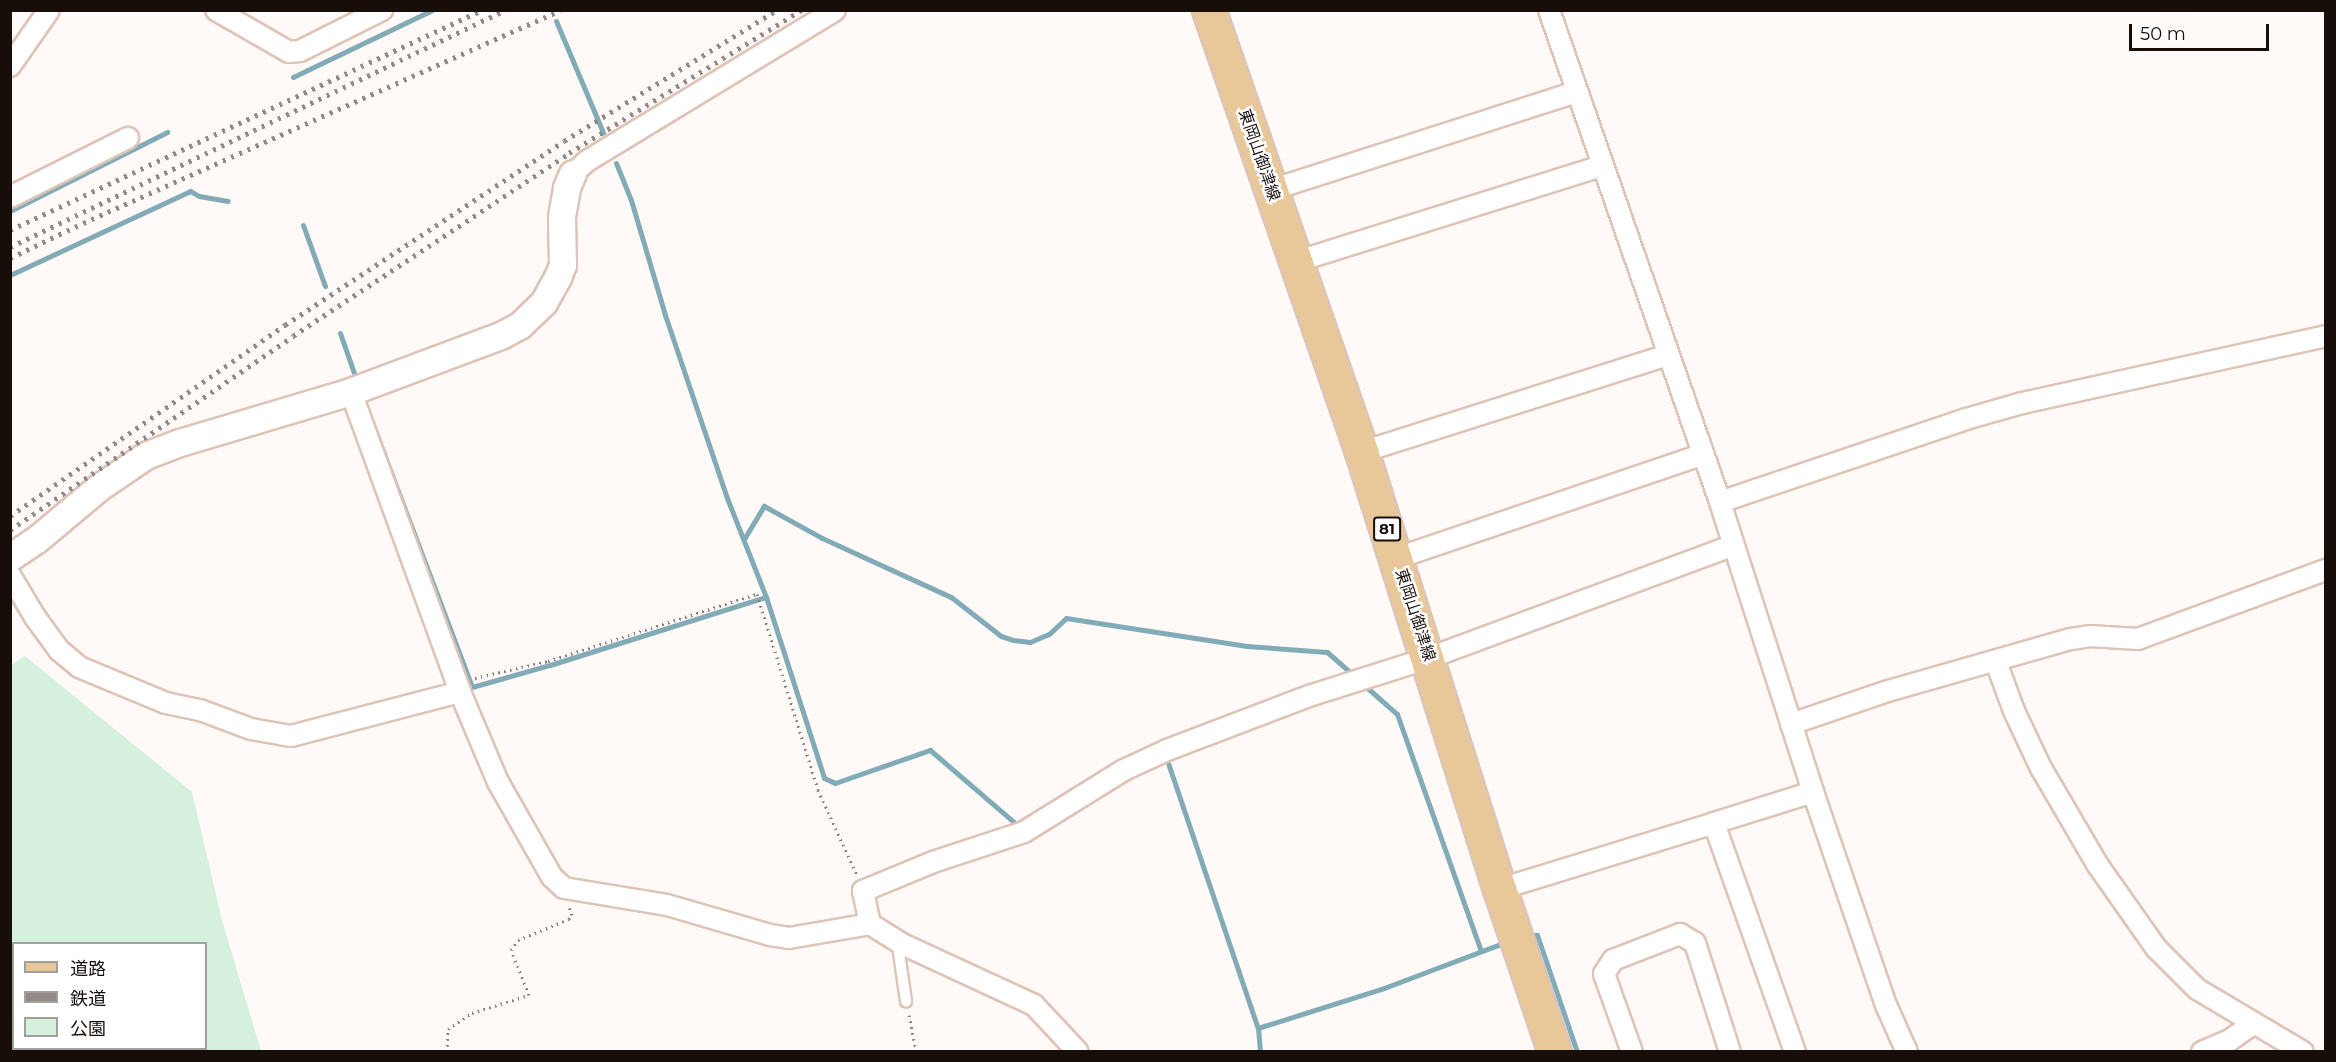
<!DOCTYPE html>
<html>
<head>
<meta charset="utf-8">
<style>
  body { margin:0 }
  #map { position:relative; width:2336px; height:1062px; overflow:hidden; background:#fff9f7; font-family:Montserrat,"Noto Sans JP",sans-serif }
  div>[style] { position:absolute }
  .green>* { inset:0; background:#d6f0de }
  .stream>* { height:5px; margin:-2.5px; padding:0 2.5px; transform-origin:2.5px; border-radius:2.5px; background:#81abb6 }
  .path>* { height:3px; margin-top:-1.5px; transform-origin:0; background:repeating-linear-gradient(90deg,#867f7c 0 1.5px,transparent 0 6px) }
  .roads { filter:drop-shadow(2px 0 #ddc4b7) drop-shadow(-2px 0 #ddc4b7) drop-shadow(0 2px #ddc4b7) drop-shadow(0 -2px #ddc4b7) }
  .service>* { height:10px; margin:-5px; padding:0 5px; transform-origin:5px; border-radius:5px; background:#fff }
  .minor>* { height:20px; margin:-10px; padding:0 10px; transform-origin:10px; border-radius:10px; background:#fff }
  .tertiary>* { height:26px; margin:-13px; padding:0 13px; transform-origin:13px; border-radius:13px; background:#fff }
  .primary>* { height:32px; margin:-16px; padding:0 16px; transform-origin:16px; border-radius:16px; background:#e8c899 }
  .rail>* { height:4.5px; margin-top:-2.25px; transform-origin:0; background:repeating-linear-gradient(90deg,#928a87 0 3px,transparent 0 9px) }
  span { translate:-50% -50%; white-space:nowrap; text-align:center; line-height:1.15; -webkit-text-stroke:5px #fff; paint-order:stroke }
  .shield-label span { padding:2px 4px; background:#fff; border:2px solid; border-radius:4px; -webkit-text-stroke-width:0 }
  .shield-label { font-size:15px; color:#170e0a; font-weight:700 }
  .street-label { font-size:16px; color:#170e0a }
  .frame { position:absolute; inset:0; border:12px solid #170e0a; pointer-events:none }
  .legend { position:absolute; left:12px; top:942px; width:195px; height:108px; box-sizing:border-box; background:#fff; border:2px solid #a29f9d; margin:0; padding:8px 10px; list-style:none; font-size:18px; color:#170e0a }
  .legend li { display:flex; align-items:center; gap:12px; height:30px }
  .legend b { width:30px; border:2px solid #a29f9d }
  .scale { position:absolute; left:2129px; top:24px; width:140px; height:27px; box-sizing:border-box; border:3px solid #170e0a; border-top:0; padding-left:8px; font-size:18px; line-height:21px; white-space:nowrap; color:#170e0a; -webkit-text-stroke:4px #fff; paint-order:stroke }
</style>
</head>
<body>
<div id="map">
  <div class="green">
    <i style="clip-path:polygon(evenodd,25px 656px,192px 792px,222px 920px,261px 1051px,11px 1051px,10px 666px,25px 656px,14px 944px,206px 944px,206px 1048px,14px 1048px,14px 944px)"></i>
  </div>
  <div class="stream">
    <i style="left:556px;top:21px;width:121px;rotate:67.1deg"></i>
    <i style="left:293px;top:77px;width:154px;rotate:-25.7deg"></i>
    <i style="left:616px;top:163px;width:40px;rotate:68deg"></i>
    <i style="left:631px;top:200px;width:120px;rotate:73.5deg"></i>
    <i style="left:665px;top:315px;width:193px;rotate:71.3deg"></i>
    <i style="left:727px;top:498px;width:106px;rotate:68.5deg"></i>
    <i style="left:766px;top:597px;width:190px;rotate:72.2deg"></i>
    <i style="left:824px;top:778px;width:12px;rotate:24deg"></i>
    <i style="left:835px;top:783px;width:101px;rotate:-19.2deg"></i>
    <i style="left:930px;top:750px;width:113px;rotate:40.7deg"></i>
    <i style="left:1016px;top:824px;width:34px;rotate:-30deg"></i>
    <i style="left:10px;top:211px;width:176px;rotate:-26.7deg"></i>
    <i style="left:303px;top:225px;width:65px;rotate:70.2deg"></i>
    <i style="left:10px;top:275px;width:199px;rotate:-25deg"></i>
    <i style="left:190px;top:191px;width:10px;rotate:29deg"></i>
    <i style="left:199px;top:196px;width:29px;rotate:10deg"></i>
    <i style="left:340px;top:333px;width:42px;rotate:70.7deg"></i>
    <i style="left:373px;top:425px;width:280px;rotate:69.3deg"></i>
    <i style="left:472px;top:687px;width:81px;rotate:-15.8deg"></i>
    <i style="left:550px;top:665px;width:226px;rotate:-17.5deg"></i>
    <i style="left:744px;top:539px;width:39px;rotate:-59deg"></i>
    <i style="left:764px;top:506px;width:66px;rotate:28.9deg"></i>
    <i style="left:822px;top:538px;width:142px;rotate:24.6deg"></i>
    <i style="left:951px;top:597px;width:63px;rotate:38deg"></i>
    <i style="left:1001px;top:636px;width:13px;rotate:18deg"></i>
    <i style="left:1013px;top:640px;width:17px;rotate:7deg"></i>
    <i style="left:1030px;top:642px;width:21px;rotate:-23deg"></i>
    <i style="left:1049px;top:634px;width:23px;rotate:-43deg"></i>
    <i style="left:1066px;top:618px;width:183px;rotate:8.8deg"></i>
    <i style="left:1247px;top:646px;width:80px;rotate:4.3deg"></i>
    <i style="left:1327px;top:652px;width:37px;rotate:41deg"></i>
    <i style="left:1364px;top:685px;width:44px;rotate:41.3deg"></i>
    <i style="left:1397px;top:714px;width:251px;rotate:70.5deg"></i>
    <i style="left:1165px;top:754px;width:289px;rotate:71.3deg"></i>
    <i style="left:1258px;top:1028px;width:24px;rotate:85deg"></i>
    <i style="left:1534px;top:935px;width:3px"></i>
    <i style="left:1537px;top:935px;width:124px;rotate:71.1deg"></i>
    <i style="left:1258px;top:1028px;width:132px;rotate:-17.6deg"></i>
    <i style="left:1384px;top:988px;width:130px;rotate:-20.7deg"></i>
  </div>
  <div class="path">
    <i style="left:475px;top:678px;width:75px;rotate:-13.1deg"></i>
    <i style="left:548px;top:661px;width:219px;rotate:-17.8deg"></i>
    <i style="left:757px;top:594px;width:205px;rotate:72.7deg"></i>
    <i style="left:818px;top:790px;width:94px;rotate:65.4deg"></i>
    <i style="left:909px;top:1015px;width:38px;rotate:79deg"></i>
    <i style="left:447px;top:1052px;width:23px;rotate:-88deg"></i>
    <i style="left:448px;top:1029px;width:29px;rotate:-34deg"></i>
    <i style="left:472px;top:1013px;width:60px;rotate:-17.5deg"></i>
    <i style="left:529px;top:995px;width:48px;rotate:-111.8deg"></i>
    <i style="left:511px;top:950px;width:12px;rotate:-55deg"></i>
    <i style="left:518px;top:940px;width:55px;rotate:-22.4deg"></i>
    <i style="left:569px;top:919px;width:5px;rotate:-53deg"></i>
    <i style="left:572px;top:915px;width:9px;rotate:-111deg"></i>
  </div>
  <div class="roads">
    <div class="service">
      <i style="left:900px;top:943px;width:10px;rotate:96deg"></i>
      <i style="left:899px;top:953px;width:49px;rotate:81.7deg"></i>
    </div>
    <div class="minor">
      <i style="left:216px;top:10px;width:84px;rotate:29.9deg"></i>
      <i style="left:289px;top:52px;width:11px;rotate:-5deg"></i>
      <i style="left:300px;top:51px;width:92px;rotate:-26.6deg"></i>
      <i style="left:1549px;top:10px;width:521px;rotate:70.83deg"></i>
      <i style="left:1720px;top:502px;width:305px;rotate:72.2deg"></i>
      <i style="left:1813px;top:792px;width:225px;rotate:71.1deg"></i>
      <i style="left:1886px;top:1005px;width:51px;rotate:65.9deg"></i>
      <i style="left:10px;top:66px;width:68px;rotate:-55.1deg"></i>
      <i style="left:573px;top:174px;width:19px;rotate:-43deg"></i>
      <i style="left:587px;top:161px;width:290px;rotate:-31.3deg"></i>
      <i style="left:1271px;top:190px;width:321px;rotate:-17.8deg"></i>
      <i style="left:10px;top:197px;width:132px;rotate:-26.6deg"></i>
      <i style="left:1295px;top:262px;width:322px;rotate:-17.4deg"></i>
      <i style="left:351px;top:392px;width:319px;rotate:70deg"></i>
      <i style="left:460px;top:692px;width:98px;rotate:67.1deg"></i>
      <i style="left:498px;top:782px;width:109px;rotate:60.4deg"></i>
      <i style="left:552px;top:877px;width:16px;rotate:43deg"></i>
      <i style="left:564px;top:888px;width:104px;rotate:9.4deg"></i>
      <i style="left:667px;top:905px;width:107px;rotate:16.2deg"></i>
      <i style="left:770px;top:935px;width:19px;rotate:9deg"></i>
      <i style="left:789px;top:938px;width:82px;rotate:-9.8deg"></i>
      <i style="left:870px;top:924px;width:36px;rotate:32deg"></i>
      <i style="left:900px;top:943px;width:148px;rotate:24.8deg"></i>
      <i style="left:1034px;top:1005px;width:64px;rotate:46.9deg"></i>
      <i style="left:1362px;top:452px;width:320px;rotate:-17.6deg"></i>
      <i style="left:1720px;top:502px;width:260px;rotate:-18.6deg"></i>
      <i style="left:1966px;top:419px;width:58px;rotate:-15.9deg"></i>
      <i style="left:2022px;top:403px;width:311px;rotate:-12.4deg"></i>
      <i style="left:1397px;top:558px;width:322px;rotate:-18.7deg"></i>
      <i style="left:10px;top:575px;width:49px;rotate:59.2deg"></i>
      <i style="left:35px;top:617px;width:41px;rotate:54deg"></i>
      <i style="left:59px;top:650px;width:26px;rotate:40deg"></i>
      <i style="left:79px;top:667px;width:94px;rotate:22.5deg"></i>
      <i style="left:166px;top:703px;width:35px;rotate:12deg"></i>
      <i style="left:200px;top:710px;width:54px;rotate:20.4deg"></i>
      <i style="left:251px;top:729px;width:41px;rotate:9.9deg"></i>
      <i style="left:291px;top:736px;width:175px;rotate:-14.6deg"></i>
      <i style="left:1996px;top:662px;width:52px;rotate:69.8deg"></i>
      <i style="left:2014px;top:711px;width:63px;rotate:64.7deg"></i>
      <i style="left:2041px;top:768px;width:111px;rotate:59.7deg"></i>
      <i style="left:2097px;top:864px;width:103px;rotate:54.9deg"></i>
      <i style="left:2156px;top:948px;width:58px;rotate:45deg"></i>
      <i style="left:2197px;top:989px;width:123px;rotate:30.7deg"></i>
      <i style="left:1791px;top:724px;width:102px;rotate:-18.8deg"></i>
      <i style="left:1888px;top:691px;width:190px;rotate:-15.9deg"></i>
      <i style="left:2071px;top:639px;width:19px;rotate:-9deg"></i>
      <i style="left:2090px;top:636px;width:48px;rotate:3.6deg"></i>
      <i style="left:2138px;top:639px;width:200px;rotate:-20.2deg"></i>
      <i style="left:1500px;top:889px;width:224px;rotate:-17.1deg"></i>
      <i style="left:870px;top:924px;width:34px;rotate:-102deg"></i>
      <i style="left:863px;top:891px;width:76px;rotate:-22.5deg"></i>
      <i style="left:933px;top:862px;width:96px;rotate:-18.2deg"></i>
      <i style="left:1024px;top:832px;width:118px;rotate:-31.8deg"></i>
      <i style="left:1124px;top:770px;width:47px;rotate:-24.9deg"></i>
      <i style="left:1167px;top:750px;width:152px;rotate:-20.8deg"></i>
      <i style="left:1309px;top:696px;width:126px;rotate:-17.6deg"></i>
      <i style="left:1429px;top:658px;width:323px;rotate:-20.3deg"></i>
      <i style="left:1632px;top:1052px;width:83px;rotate:-109.7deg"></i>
      <i style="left:1604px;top:974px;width:17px;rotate:-57deg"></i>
      <i style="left:1613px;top:960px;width:72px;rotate:-21.2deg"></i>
      <i style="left:1680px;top:934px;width:17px;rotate:31deg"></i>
      <i style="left:1695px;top:943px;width:114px;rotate:72.2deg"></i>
      <i style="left:1795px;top:1052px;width:243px;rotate:-109.5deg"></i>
      <i style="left:1714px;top:823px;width:104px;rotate:-17.4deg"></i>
      <i style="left:2202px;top:1052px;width:30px;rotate:-23deg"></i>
      <i style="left:2230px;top:1040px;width:29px;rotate:-35deg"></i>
    </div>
    <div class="tertiary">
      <i style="left:10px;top:558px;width:32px;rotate:-34deg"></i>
      <i style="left:37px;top:540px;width:81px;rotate:-40deg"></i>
      <i style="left:99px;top:488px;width:57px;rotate:-34.2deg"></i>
      <i style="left:146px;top:456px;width:36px;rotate:-21deg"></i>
      <i style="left:180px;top:443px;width:178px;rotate:-16.6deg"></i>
      <i style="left:351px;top:392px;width:160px;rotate:-20.5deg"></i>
      <i style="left:501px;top:336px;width:21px;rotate:-28deg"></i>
      <i style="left:520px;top:326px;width:33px;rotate:-44deg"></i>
      <i style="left:544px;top:303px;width:29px;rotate:-61deg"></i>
      <i style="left:558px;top:278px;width:14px;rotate:-69deg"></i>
      <i style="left:563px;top:265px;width:48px;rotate:-91.2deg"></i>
      <i style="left:562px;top:217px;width:29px;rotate:-80deg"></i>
      <i style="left:567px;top:188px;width:15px;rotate:-67deg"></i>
    </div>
    <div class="primary">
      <i style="left:1209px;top:10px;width:468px;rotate:70.9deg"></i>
      <i style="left:1362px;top:452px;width:458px;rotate:72.5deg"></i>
      <i style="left:1500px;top:889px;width:172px;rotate:71.4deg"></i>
    </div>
  </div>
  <div class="rail">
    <i style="left:10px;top:230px;width:521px;rotate:-24.99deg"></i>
    <i style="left:10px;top:247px;width:549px;rotate:-25.58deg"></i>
    <i style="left:10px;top:258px;width:81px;rotate:-25.6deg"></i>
    <i style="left:83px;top:223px;width:523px;rotate:-24.02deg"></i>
    <i style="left:10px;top:516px;width:335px;rotate:-34.8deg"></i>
    <i style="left:285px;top:325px;width:334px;rotate:-33.4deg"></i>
    <i style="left:564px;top:141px;width:250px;rotate:-31.6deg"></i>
    <i style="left:10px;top:530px;width:343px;rotate:-34.4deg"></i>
    <i style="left:293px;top:336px;width:331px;rotate:-33.5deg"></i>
    <i style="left:569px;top:153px;width:273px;rotate:-31.6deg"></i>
  </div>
  <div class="shield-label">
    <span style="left:1387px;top:529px">81</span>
  </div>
  <div class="street-label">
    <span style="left:1259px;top:155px;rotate:71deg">東岡山御津線</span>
    <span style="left:1415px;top:615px;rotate:72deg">東岡山御津線</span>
  </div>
  <div class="frame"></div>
  <ul class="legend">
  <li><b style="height:8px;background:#e8c899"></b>道路</li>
  <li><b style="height:8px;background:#928a87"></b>鉄道</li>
  <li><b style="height:16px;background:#d6f0de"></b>公園</li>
  </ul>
  <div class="scale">50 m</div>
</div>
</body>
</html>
